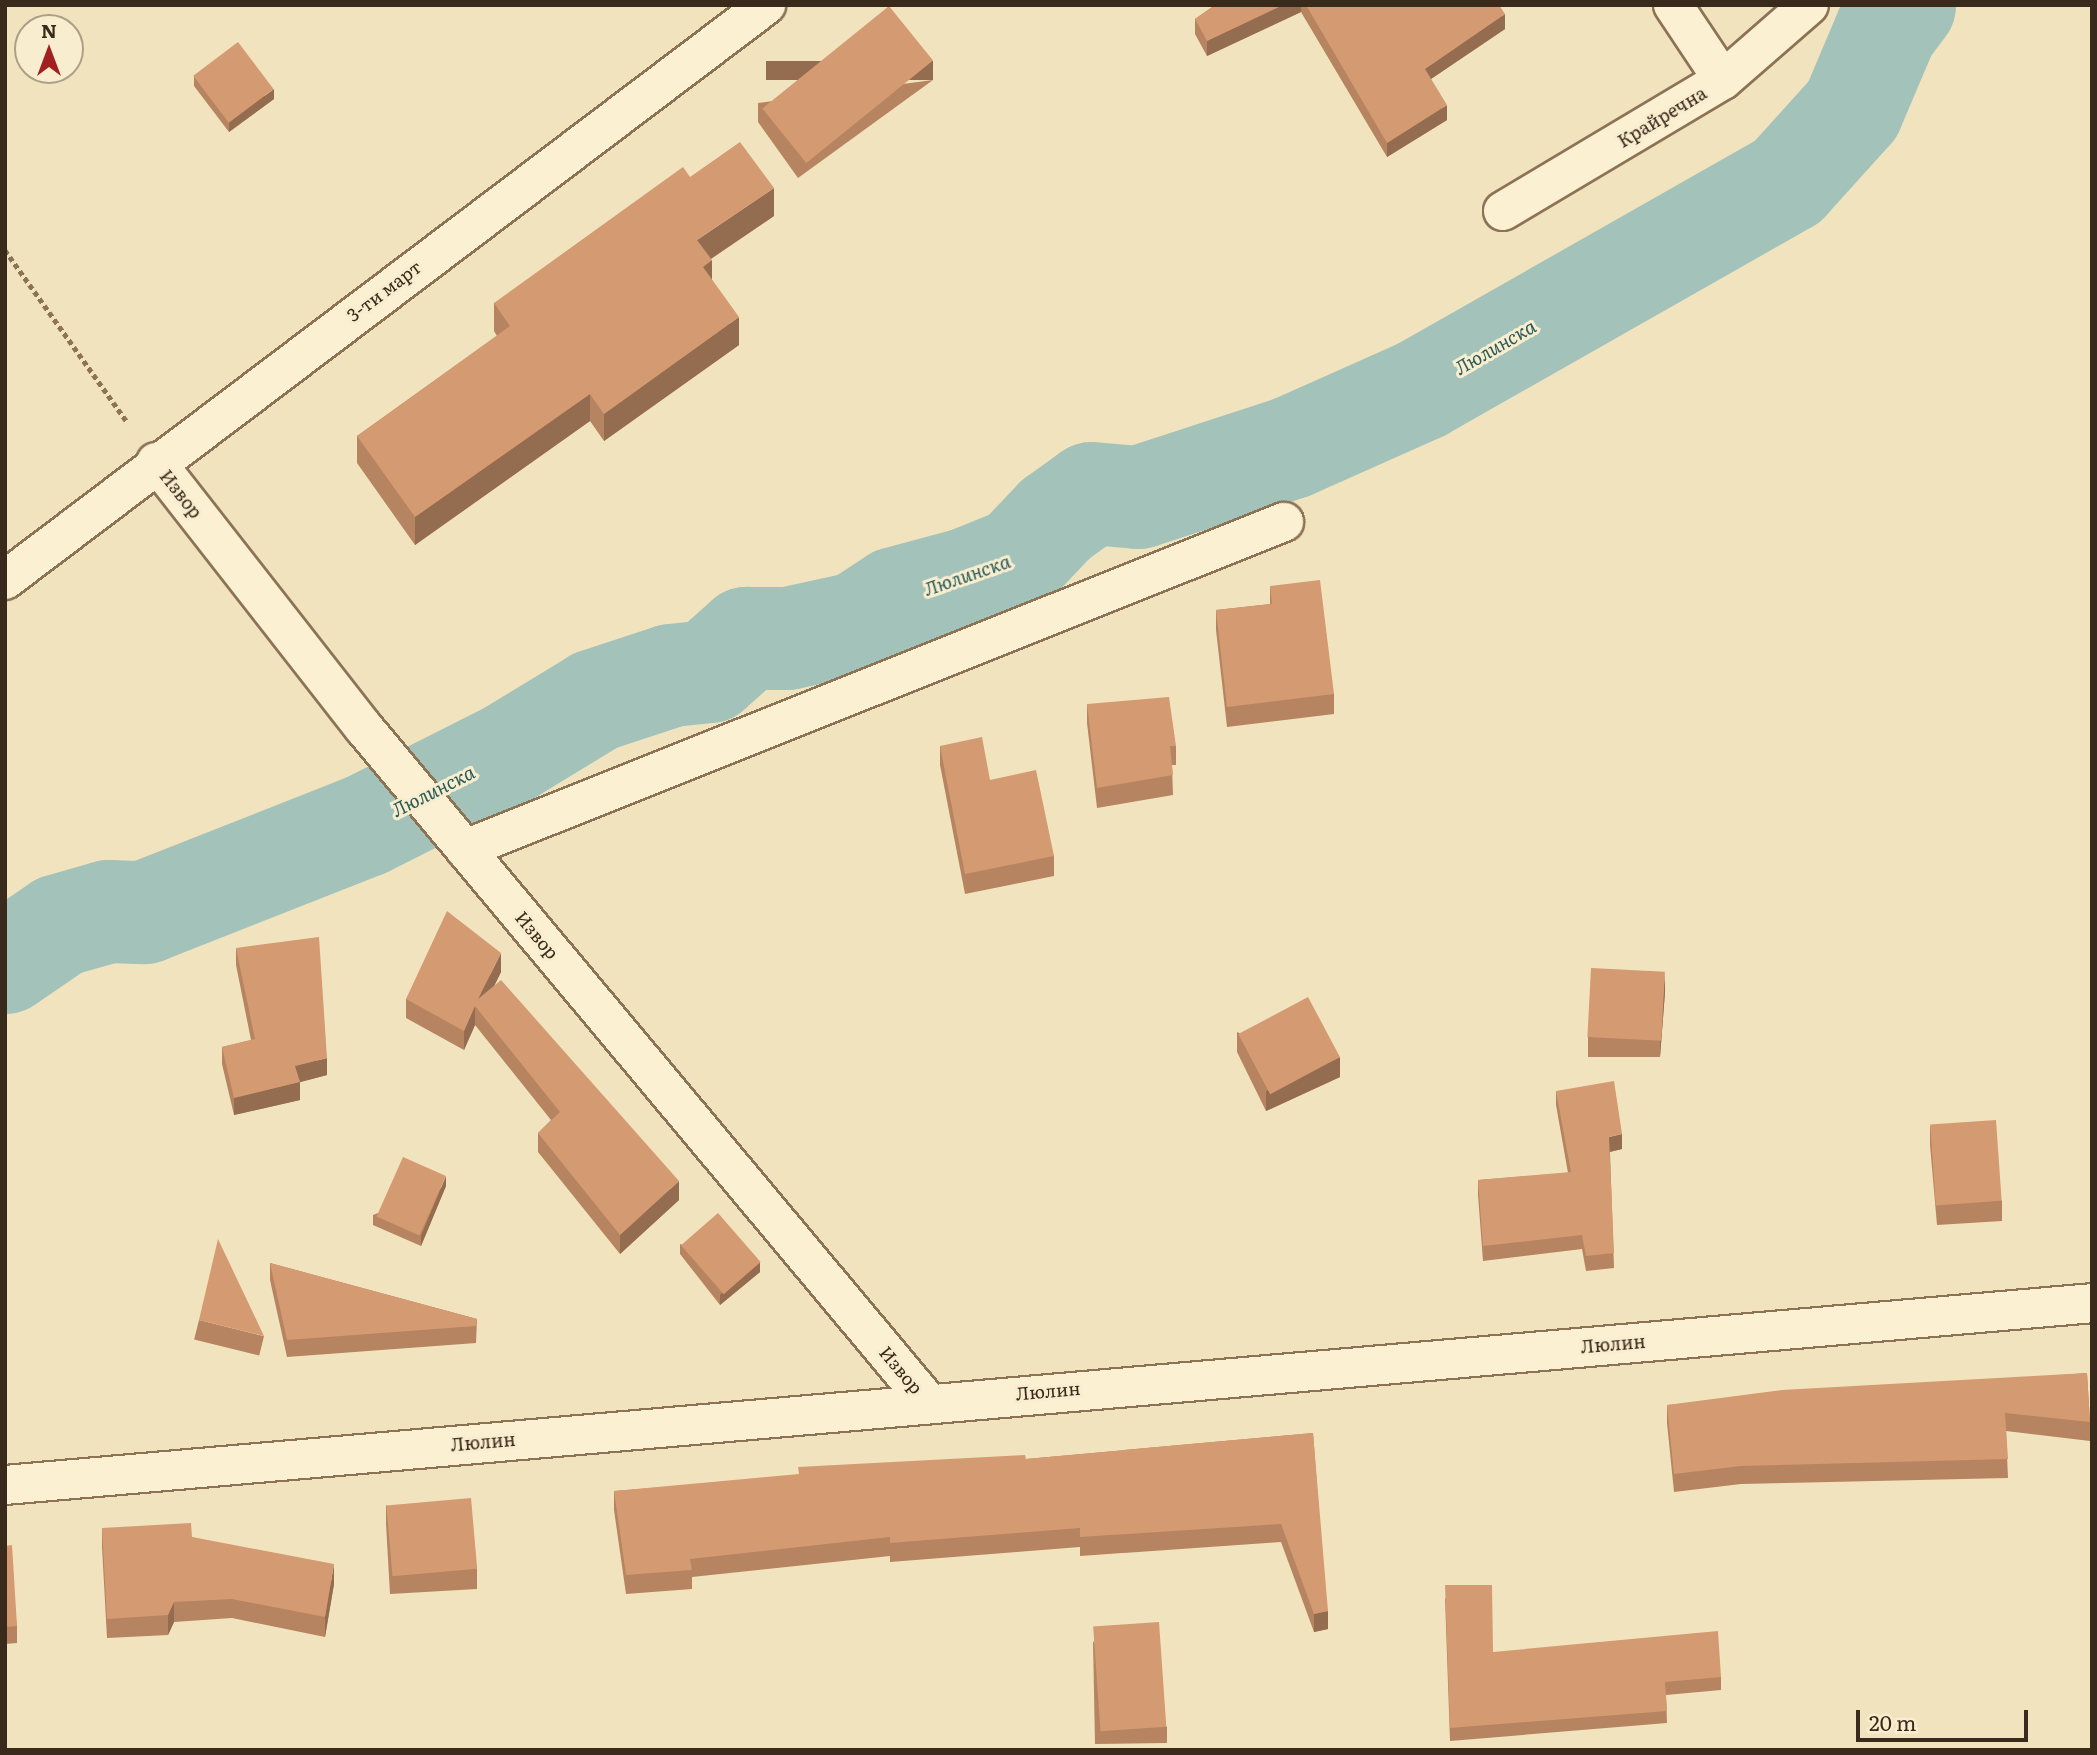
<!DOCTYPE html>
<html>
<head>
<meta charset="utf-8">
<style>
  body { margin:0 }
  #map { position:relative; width:2097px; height:1755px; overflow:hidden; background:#f2e3bf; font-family:Literata,serif }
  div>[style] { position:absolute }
  .river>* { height:103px; margin:-51.5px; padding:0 51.5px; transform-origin:51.5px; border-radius:51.5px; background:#a3c3ba }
  .path>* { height:4.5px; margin-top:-2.25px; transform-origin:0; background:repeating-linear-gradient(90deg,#8c7356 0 5px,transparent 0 8.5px) }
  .roads { filter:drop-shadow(2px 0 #8c7356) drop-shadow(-2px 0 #8c7356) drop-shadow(0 2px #8c7356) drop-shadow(0 -2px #8c7356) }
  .minor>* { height:38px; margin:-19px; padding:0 19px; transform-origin:19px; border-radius:19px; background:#fcf0d3 }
  .wall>* { inset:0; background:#b68461; transform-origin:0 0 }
  .shaded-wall>* { inset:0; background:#946c4f; transform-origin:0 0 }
  .building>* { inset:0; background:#d49a71; transform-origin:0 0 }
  span { translate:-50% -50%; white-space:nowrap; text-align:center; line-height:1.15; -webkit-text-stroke:6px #f9edcf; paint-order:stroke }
  .street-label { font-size:18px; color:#3a2a1c }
  .water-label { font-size:19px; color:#295c58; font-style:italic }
  .frame { position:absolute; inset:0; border:7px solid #3a2a1c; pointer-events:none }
  .north { position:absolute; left:14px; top:14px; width:70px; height:70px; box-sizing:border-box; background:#f9edcf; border:2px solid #ad9f87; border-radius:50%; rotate:0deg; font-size:19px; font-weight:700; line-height:28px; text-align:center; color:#3a2a1c }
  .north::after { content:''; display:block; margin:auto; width:24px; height:32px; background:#a12021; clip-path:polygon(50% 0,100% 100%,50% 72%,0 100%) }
  .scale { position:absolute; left:1856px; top:1710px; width:172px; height:32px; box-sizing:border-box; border:4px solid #3a2a1c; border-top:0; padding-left:9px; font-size:21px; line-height:24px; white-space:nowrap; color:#3a2a1c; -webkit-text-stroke:5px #f9edcf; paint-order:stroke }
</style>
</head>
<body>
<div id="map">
  <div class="river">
    <i style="left:5px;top:962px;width:65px;rotate:-34.4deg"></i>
    <i style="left:59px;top:925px;width:51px;rotate:-15.9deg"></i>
    <i style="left:108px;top:911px;width:36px;rotate:2deg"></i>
    <i style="left:144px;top:912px;width:238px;rotate:-21.5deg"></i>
    <i style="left:365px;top:825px;width:160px;rotate:-26.7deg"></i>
    <i style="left:508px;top:753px;width:102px;rotate:-31.3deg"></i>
    <i style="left:595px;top:700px;width:80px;rotate:-18.2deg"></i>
    <i style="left:671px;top:675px;width:38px;rotate:-6deg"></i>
    <i style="left:709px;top:671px;width:50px;rotate:-41.7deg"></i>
    <i style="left:746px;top:638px;width:41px"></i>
    <i style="left:787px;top:638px;width:72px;rotate:-12.1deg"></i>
    <i style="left:857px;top:623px;width:45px;rotate:-33.3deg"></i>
    <i style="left:895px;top:598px;width:73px;rotate:-15deg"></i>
    <i style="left:966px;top:579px;width:56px;rotate:-22deg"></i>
    <i style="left:1018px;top:558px;width:54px;rotate:-46.5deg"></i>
    <i style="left:1055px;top:519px;width:44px;rotate:-35.8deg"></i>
    <i style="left:1091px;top:493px;width:47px;rotate:4.9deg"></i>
    <i style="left:1138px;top:497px;width:161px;rotate:-18.1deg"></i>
    <i style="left:1291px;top:447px;width:142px;rotate:-24deg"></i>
    <i style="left:1421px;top:389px;width:421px;rotate:-29.6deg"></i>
    <i style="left:1787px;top:181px;width:97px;rotate:-47.9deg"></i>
    <i style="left:1852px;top:109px;width:87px;rotate:-67deg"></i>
    <i style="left:1886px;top:29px;width:30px;rotate:-53deg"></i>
  </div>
  <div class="path">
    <i style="left:5px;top:250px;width:212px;rotate:54.6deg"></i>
  </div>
  <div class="roads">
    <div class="minor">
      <i style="left:1673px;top:5px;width:90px;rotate:56.3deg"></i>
      <i style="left:1503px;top:211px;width:256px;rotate:-30.8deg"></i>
      <i style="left:1723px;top:80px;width:114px;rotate:-41.1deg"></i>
      <i style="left:156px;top:462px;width:338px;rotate:52deg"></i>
      <i style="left:364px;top:728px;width:877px;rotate:50.09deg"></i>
      <i style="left:5px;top:580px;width:954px;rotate:-37.07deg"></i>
      <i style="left:465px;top:849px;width:882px;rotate:-21.77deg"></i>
      <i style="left:5px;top:1485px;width:2095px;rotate:-4.98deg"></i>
    </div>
  </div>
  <div class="wall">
    <i style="clip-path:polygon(1215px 5px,1499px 5px,1505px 29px,1431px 79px,1447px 120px,1387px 157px,1301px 12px,1207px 56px,1195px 34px,1195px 19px)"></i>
    <i style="clip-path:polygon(194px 76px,274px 99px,229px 132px,194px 86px)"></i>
    <i style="clip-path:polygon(933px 80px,798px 178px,758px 122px,758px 103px)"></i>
    <i style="clip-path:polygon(774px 216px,711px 259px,712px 280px,739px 345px,604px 441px,590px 421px,415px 545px,357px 463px,357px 436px,497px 336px,494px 331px,494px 303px)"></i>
    <i style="clip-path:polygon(1270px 586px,1334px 694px,1334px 714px,1227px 727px,1216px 630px,1216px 610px,1270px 604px)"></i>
    <i style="clip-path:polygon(1087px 704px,1176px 746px,1176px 765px,1172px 765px,1173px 795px,1097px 808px,1087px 723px)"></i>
    <i style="clip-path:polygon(940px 746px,990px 780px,1054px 856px,1054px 876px,965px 894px,940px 765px)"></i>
    <i style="clip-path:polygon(236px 948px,327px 1075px,300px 1082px,300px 1100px,234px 1115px,222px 1064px,222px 1047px,251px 1040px,236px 965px)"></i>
    <i style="clip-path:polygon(501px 972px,494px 986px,679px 1200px,620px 1254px,538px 1152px,538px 1133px,551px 1120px,475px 1025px,464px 1050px,406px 1018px,406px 999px)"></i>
    <i style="clip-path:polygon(1665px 992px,1660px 1057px,1588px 1057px,1588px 1037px)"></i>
    <i style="clip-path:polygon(1237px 1032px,1340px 1077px,1266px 1111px,1237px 1052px)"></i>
    <i style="clip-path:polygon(1556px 1091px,1622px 1149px,1610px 1152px,1614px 1268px,1586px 1271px,1582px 1249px,1483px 1261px,1478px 1195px,1478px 1180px,1568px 1173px,1556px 1105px)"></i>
    <i style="clip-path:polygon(1930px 1126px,2002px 1201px,2002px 1221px,1937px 1225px,1930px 1145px)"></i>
    <i style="clip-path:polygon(446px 1186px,421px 1246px,373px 1225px,373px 1215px)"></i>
    <i style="clip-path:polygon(680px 1244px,760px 1272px,720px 1305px,680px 1254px)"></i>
    <i style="clip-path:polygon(270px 1263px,477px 1319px,476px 1343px,287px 1357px,270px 1280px)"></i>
    <i style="left:199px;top:1320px;width:67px;height:20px;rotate:14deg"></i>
    <i style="clip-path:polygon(2087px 1373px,2090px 1422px,2090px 1441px,2006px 1431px,2008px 1478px,1741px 1484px,1674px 1492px,1667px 1423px,1667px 1405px)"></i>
    <i style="clip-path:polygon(1313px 1433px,1328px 1629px,1314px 1632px,1281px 1542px,1080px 1556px,1080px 1547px,890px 1562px,890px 1556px,692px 1577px,692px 1589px,626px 1594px,614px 1510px,614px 1491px,1026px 1459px)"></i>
    <i style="clip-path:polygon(386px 1505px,477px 1569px,477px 1589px,390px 1594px,386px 1524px)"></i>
    <i style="clip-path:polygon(102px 1528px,192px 1537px,334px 1584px,325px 1637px,232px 1618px,174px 1622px,168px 1635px,107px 1638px,102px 1547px)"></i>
    <i style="clip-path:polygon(5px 1546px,17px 1626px,17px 1643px,5px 1644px)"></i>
    <i style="clip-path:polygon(1445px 1598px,1493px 1652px,1721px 1677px,1721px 1690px,1666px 1695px,1667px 1723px,1450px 1741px)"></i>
    <i style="clip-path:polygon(1093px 1641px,1167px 1727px,1167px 1743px,1095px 1744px)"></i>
  </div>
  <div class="shaded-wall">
    <i style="clip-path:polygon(1283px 5px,1301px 5px,1301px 12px,1207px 56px,1207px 41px)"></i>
    <i style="clip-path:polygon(1505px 14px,1505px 29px,1425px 83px,1425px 69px)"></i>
    <i style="left:933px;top:61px;width:19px;height:167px;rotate:90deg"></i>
    <i style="clip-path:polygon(274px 89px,274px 99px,229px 132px,229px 122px)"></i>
    <i style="clip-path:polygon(1447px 105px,1447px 120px,1387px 157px,1387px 143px)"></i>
    <i style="clip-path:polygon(774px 188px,774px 216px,697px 268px,697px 240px)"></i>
    <i style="clip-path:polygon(712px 260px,712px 288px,703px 267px)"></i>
    <i style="clip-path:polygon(739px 317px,739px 345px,604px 441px,604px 414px)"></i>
    <i style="left:6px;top:326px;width:20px;height:1px;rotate:90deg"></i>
    <i style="clip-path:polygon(590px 394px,590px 421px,415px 545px,415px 517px)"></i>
    <i style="clip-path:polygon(501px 953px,501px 972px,481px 1013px,478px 999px)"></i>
    <i style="clip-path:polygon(1665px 972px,1665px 992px,1660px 1057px,1660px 1037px)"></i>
    <i style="clip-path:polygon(475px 1006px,475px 1025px,464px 1050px,464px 1031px)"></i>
    <i style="clip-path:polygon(1340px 1057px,1340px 1077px,1266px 1111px,1266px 1091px)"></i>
    <i style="clip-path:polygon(327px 1058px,327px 1075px,297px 1083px,300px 1082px,300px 1100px,234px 1115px,234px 1098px,295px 1066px)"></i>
    <i style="clip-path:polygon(1622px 1134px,1622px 1149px,1609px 1152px,1609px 1137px)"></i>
    <i style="clip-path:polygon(446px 1176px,446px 1186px,421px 1246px,421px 1236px)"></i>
    <i style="clip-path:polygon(679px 1181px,679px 1200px,620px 1254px,620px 1235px)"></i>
    <i style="clip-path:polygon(760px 1262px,760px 1272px,720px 1305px,720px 1295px)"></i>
    <i style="clip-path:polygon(334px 1564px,334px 1584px,325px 1637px,325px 1617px)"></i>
    <i style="clip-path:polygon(174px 1602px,174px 1622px,168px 1635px,168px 1615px)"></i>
    <i style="clip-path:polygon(1328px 1611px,1328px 1629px,1314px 1632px,1314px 1614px)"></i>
  </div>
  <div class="building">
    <i style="clip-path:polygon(1215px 5px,1283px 5px,1207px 41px,1195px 19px)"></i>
    <i style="clip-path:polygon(1306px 5px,1499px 5px,1505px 14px,1425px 69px,1447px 105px,1387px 143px)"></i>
    <i style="left:889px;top:6px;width:70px;height:163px;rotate:51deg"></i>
    <i style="left:238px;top:42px;width:59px;height:56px;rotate:53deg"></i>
    <i style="clip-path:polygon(740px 142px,774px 188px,697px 240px,712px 260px,703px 267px,739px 317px,604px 414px,590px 394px,415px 517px,357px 436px,510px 326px,494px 303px,683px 167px,690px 177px)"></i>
    <i style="clip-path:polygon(1320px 580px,1334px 694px,1227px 707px,1216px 610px,1272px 604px,1270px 586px)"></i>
    <i style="clip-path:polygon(1169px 697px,1176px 746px,1170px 746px,1173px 775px,1097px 788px,1087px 704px)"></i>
    <i style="clip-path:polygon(982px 737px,990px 780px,1036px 770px,1054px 856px,965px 874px,940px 746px)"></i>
    <i style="clip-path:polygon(447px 911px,501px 953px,478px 999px,501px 980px,679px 1181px,620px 1235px,538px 1133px,560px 1112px,475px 1006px,464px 1031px,406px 999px)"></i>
    <i style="clip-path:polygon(319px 937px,327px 1058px,295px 1066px,300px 1082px,234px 1098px,222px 1047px,255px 1039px,236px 948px)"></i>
    <i style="left:1591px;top:968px;width:74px;height:69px;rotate:3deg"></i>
    <i style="left:1308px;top:997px;width:68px;height:79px;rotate:62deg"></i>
    <i style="clip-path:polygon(1614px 1081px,1622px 1134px,1609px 1137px,1614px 1253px,1586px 1256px,1582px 1235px,1483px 1246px,1478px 1180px,1571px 1172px,1556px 1091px)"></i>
    <i style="left:1996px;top:1120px;width:81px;height:66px;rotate:86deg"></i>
    <i style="left:403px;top:1157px;width:47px;height:65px;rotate:24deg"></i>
    <i style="left:718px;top:1213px;width:65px;height:49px;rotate:49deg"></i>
    <i style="clip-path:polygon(218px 1239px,264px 1336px,199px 1320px)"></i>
    <i style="clip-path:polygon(270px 1263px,477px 1319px,476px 1326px,287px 1340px)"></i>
    <i style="clip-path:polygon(2087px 1373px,2090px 1422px,2005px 1413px,2008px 1459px,1741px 1466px,1674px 1474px,1667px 1405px,1782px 1390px)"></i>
    <i style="clip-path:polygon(1313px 1433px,1328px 1611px,1314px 1614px,1281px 1524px,1080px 1537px,1080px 1528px,890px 1543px,890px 1537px,690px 1559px,692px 1570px,626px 1575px,614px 1491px,799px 1474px,798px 1467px,1025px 1455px,1026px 1459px)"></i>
    <i style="left:471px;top:1498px;width:71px;height:85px;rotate:85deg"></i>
    <i style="clip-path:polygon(191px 1523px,192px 1537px,334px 1564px,325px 1617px,232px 1599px,174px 1602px,168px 1615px,107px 1619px,102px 1528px)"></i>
    <i style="clip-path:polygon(12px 1545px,17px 1626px,5px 1627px,5px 1546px)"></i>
    <i style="clip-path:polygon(1445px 1585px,1492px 1585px,1493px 1652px,1718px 1631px,1721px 1677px,1665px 1682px,1667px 1711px,1450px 1728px)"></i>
    <i style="left:1159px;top:1622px;width:105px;height:66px;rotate:86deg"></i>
  </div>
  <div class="street-label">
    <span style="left:1662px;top:117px;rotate:-31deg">Крайречна</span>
    <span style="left:384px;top:291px;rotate:-37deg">3-ти март</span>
    <span style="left:181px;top:494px;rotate:52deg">Извор</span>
    <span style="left:537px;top:935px;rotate:50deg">Извор</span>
    <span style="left:1613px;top:1344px;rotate:-5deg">Люлин</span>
    <span style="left:901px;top:1370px;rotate:50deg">Извор</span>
    <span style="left:1048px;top:1391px;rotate:-5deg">Люлин</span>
    <span style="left:483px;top:1442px;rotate:-5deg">Люлин</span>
  </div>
  <div class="water-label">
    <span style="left:1495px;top:347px;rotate:-30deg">Люлинска</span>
    <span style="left:967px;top:575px;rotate:-19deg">Люлинска</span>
    <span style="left:433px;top:791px;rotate:-27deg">Люлинска</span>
  </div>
  <div class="frame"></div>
  <div class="north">N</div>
  <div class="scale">20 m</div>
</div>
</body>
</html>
